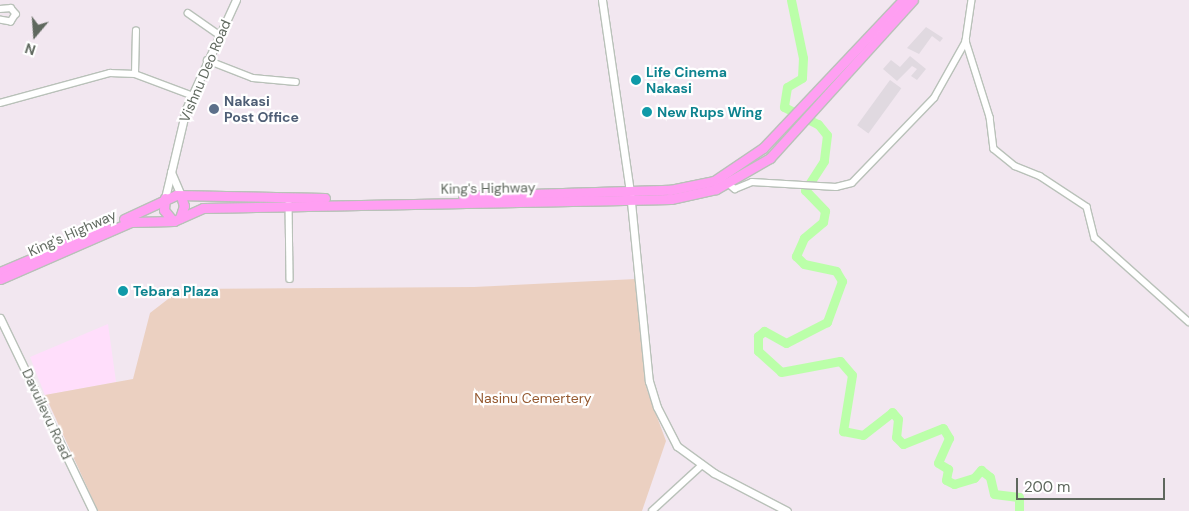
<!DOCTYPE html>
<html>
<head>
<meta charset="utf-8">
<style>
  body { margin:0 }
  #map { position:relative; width:1189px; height:511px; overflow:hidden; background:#f2e7f0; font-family:"DM Sans",sans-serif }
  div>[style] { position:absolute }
  .commercial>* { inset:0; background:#ffdefb }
  .industrial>* { inset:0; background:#e0d9e0; transform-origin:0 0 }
  .green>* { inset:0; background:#ebd0c1 }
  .river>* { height:9px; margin:-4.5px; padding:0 4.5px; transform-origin:4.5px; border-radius:4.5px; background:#bbffa9 }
  .roads { filter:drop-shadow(1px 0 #b9c1b9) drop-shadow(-1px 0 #b9c1b9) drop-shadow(0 1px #b9c1b9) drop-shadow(0 -1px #b9c1b9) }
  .minor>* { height:5.5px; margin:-2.75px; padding:0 2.75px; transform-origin:2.75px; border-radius:2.75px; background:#fff }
  .tertiary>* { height:7px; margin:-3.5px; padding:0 3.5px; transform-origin:3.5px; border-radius:3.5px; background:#fff }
  .trunk>* { height:9px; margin:-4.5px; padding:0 4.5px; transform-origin:4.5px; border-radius:4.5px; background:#ff9ff2 }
  .dots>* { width:14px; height:14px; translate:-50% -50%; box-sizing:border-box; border:2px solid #fff; border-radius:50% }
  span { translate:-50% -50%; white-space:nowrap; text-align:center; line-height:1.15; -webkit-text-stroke:4.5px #fff; paint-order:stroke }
  .street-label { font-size:14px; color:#5f685e }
  .culture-label { font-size:14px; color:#0d838f; font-weight:700 }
  .left { translate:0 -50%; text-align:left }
  .service-label { font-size:14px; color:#4e5e75; font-weight:700 }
  .park-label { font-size:14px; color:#955930 }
  .north { position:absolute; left:10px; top:10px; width:50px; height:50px; -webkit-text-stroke:4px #fff; paint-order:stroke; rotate:198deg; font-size:14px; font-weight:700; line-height:20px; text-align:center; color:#5f685e }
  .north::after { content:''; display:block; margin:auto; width:18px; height:22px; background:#5f685e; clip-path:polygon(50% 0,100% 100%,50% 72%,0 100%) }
  .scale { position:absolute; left:1016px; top:478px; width:149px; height:22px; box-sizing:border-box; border:2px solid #5f685e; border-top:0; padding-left:6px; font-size:15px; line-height:18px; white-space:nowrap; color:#5f685e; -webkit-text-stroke:4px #fff; paint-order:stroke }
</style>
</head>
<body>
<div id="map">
  <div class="commercial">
    <i style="clip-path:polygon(108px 324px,116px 382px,45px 395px,30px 357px)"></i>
  </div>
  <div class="industrial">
    <i style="clip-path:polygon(926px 27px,943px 38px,940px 42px,932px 36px,919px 54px,907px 48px)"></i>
    <i style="clip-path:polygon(910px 56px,926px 69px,917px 80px,911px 76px,917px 69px,912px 66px,897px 81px,883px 69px,891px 60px,900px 67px)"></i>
    <i style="left:890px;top:80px;width:14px;height:56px;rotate:36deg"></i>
  </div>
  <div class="green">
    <i style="clip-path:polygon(636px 279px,647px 390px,666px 441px,642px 511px,98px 511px,45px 395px,133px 379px,150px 313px,181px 289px,474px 287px)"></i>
  </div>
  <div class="river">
    <i style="left:791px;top:0;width:59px;rotate:78.3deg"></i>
    <i style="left:803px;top:58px;width:20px;rotate:93deg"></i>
    <i style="left:802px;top:78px;width:17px;rotate:149deg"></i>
    <i style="left:787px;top:87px;width:20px;rotate:99deg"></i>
    <i style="left:784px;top:107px;width:38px;rotate:27deg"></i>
    <i style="left:818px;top:124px;width:14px;rotate:51deg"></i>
    <i style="left:827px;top:135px;width:26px;rotate:97deg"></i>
    <i style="left:824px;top:161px;width:35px;rotate:123deg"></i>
    <i style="left:805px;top:190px;width:29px;rotate:46deg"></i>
    <i style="left:825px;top:211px;width:11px;rotate:100deg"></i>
    <i style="left:823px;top:222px;width:25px;rotate:140deg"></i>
    <i style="left:804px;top:238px;width:20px;rotate:114deg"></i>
    <i style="left:796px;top:256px;width:11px;rotate:45deg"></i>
    <i style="left:804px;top:264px;width:33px;rotate:12deg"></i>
    <i style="left:836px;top:271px;width:12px;rotate:59deg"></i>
    <i style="left:842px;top:281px;width:44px;rotate:110.1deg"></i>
    <i style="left:827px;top:322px;width:46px;rotate:152.9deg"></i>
    <i style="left:786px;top:343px;width:25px;rotate:-151deg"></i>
    <i style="left:764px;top:331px;width:8px;rotate:140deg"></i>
    <i style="left:758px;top:336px;width:15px;rotate:90deg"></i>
    <i style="left:758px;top:351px;width:31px;rotate:42deg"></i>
    <i style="left:781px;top:372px;width:60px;rotate:-10.6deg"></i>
    <i style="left:840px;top:361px;width:18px;rotate:49deg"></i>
    <i style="left:852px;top:375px;width:57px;rotate:99.1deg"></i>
    <i style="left:843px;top:431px;width:20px;rotate:11deg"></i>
    <i style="left:863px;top:435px;width:37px;rotate:-38deg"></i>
    <i style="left:892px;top:412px;width:9px;rotate:49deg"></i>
    <i style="left:898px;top:419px;width:18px;rotate:96deg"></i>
    <i style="left:896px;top:437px;width:10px;rotate:45deg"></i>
    <i style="left:903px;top:444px;width:43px;rotate:-21.8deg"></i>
    <i style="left:943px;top:428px;width:12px;rotate:59deg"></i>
    <i style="left:949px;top:438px;width:27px;rotate:114deg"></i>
    <i style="left:938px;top:463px;width:12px;rotate:31deg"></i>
    <i style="left:948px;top:469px;width:11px;rotate:100deg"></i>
    <i style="left:946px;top:480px;width:9px;rotate:27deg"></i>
    <i style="left:954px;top:484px;width:21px;rotate:-17deg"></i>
    <i style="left:974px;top:478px;width:11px;rotate:-49deg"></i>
    <i style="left:981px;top:470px;width:11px;rotate:38deg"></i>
    <i style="left:990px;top:477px;width:17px;rotate:77deg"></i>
    <i style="left:994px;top:494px;width:25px;rotate:7deg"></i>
    <i style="left:1019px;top:497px;width:14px;rotate:90deg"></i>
  </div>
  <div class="roads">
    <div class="minor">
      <i style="left:972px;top:0;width:41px;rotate:98.3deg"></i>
      <i style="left:966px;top:41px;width:80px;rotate:72.5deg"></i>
      <i style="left:990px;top:117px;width:32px;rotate:83deg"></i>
      <i style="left:994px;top:149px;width:27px;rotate:39deg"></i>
      <i style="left:1015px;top:166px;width:27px;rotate:22deg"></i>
      <i style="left:1040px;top:176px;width:56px;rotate:33.4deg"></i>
      <i style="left:1087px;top:207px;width:32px;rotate:76deg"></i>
      <i style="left:1095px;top:238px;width:126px;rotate:41.8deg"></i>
      <i style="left:0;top:9px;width:11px;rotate:-5deg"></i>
      <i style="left:11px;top:8px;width:8px;rotate:50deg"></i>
      <i style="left:16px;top:14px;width:9px;rotate:122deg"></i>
      <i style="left:11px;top:22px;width:11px;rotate:-170deg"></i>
      <i style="left:188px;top:13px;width:38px;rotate:35deg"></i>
      <i style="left:207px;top:60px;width:49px;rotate:21.4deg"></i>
      <i style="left:253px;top:78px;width:43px;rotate:5.3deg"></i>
      <i style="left:135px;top:74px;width:43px;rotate:-88.7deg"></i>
      <i style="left:0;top:103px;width:114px;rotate:-15.3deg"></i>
      <i style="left:110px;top:73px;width:25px;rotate:2deg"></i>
      <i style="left:135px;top:74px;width:60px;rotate:20.6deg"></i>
      <i style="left:729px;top:184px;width:8px;rotate:40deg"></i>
      <i style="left:735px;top:189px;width:18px;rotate:-22deg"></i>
      <i style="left:752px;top:182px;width:84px;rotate:3.4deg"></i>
      <i style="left:836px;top:187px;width:16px;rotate:-14deg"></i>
      <i style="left:852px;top:183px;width:118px;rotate:-46deg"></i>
      <i style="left:934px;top:98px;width:65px;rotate:-60.7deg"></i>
      <i style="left:289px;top:204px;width:75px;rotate:89.2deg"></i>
      <i style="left:652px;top:511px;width:68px;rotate:-42.6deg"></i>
    </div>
    <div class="tertiary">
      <i style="left:602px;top:0;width:194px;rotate:81.7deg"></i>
      <i style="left:630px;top:192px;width:190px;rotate:84.3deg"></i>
      <i style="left:649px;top:381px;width:27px;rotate:73deg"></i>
      <i style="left:657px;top:407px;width:44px;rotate:62.9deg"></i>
      <i style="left:677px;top:446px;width:46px;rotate:36.1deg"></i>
      <i style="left:714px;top:473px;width:82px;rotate:27.5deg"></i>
      <i style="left:171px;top:172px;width:26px;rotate:67deg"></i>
      <i style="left:165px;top:198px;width:91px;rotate:-76.7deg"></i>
      <i style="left:186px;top:109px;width:120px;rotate:-65.4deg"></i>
      <i style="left:0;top:318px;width:214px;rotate:64.3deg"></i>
    </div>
    <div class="trunk">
      <i style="left:463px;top:196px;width:207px;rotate:-1.7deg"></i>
      <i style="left:670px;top:190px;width:45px;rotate:-11.6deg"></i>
      <i style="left:714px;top:181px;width:59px;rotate:-34deg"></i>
      <i style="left:763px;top:148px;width:204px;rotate:-46.6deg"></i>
      <i style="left:165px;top:198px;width:12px;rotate:95deg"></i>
      <i style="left:164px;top:210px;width:14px;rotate:51deg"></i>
      <i style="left:180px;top:218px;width:13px;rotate:-72deg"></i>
      <i style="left:184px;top:206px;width:10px;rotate:-107deg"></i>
      <i style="left:124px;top:219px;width:57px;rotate:-24.8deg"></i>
      <i style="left:176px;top:195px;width:149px;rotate:1.2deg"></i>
      <i style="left:0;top:272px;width:115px;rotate:-23deg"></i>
      <i style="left:0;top:279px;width:143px;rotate:-23.5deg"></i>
      <i style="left:131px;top:222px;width:43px;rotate:-1.3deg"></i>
      <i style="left:174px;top:221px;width:32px;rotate:-24deg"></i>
      <i style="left:203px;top:208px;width:468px;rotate:-1.1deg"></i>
      <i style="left:671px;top:199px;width:46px;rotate:-12.5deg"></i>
      <i style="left:716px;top:189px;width:62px;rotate:-29.9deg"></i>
      <i style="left:770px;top:158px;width:213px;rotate:-47.9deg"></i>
    </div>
  </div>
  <div class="dots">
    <i style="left:636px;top:80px;background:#0f9aa8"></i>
    <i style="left:214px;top:109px;background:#5c6f8a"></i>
    <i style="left:647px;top:112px;background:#0f9aa8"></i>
    <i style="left:123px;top:291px;background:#0f9aa8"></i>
  </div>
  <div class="street-label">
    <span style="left:205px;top:71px;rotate:-67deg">Vishnu Deo Road</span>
    <span style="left:488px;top:188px;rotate:-1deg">King's Highway</span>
    <span style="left:72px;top:233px;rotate:-24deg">King's Highway</span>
    <span style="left:47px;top:414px;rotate:65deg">Davuilevu Road</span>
  </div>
  <div class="culture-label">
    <span class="left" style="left:646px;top:80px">Life Cinema<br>Nakasi</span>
    <span class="left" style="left:657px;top:112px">New Rups Wing</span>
    <span class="left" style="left:133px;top:291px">Tebara Plaza</span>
  </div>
  <div class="service-label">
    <span class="left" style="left:224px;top:109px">Nakasi<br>Post Office</span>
  </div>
  <div class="park-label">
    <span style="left:533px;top:398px">Nasinu Cemertery</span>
  </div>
  <div class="north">N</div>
  <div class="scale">200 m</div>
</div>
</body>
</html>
